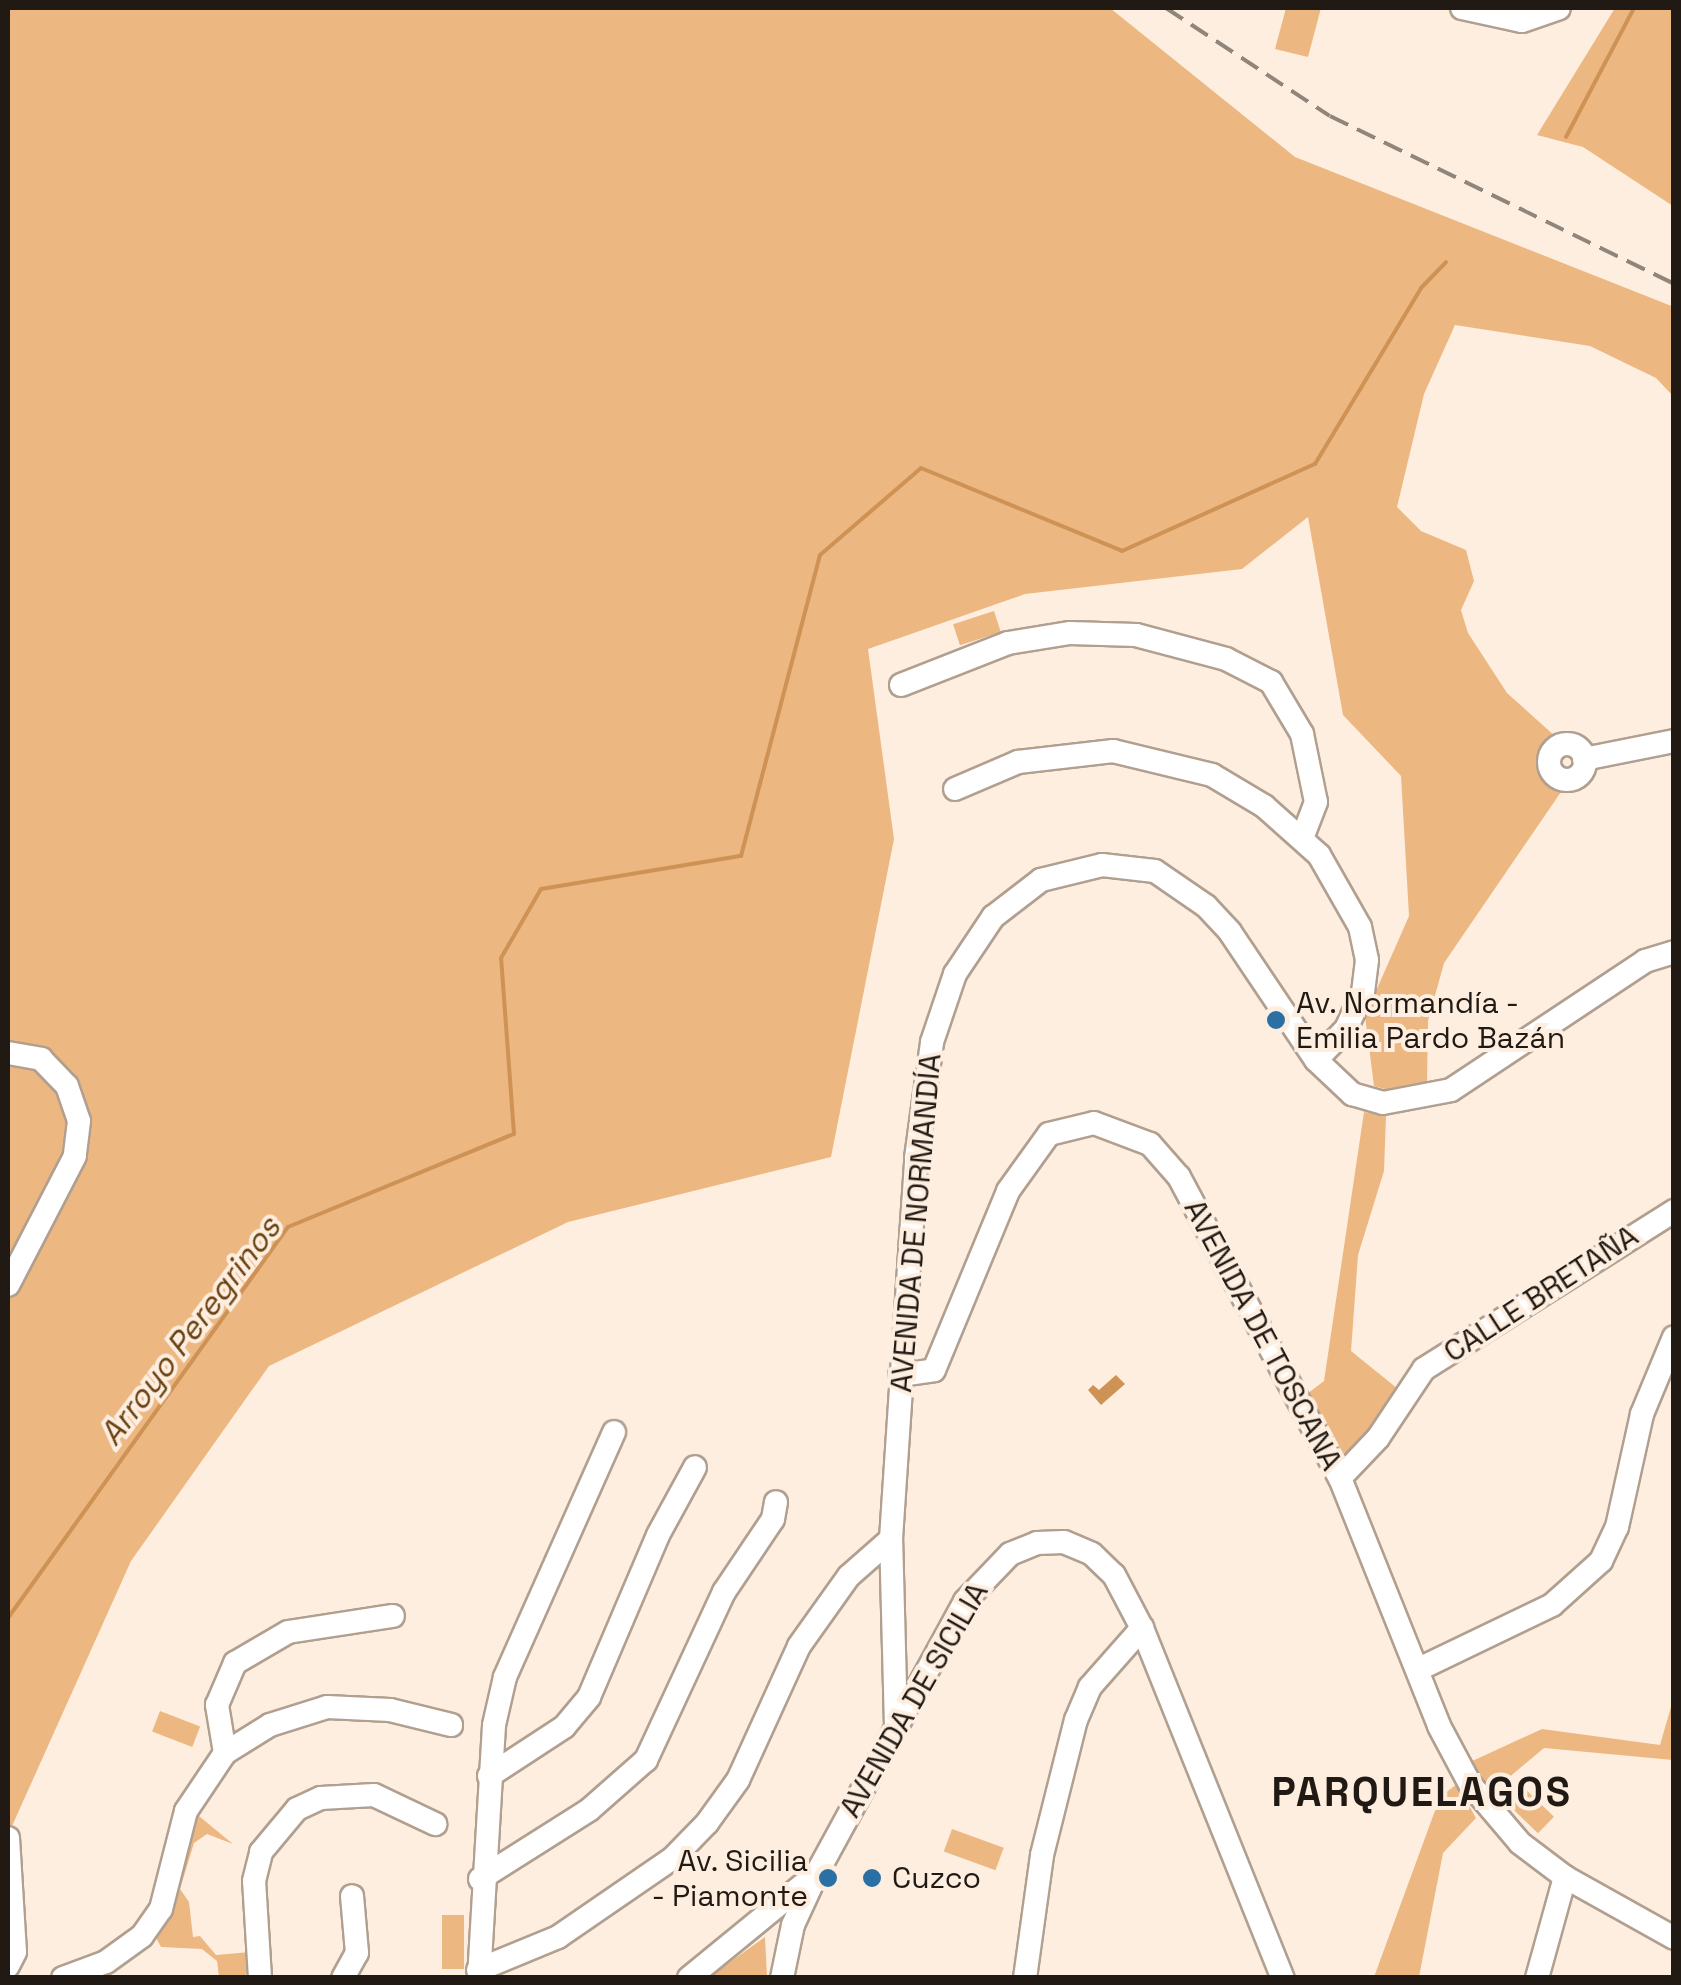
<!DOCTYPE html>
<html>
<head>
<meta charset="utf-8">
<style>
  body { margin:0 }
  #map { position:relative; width:1681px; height:1985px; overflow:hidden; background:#fdeee0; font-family:"Space Grotesk",sans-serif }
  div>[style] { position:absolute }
  .green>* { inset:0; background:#edb782; transform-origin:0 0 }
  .water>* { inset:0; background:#ce9255 }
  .stream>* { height:4px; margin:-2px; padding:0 2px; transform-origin:2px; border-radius:2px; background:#ce9255 }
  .roads { filter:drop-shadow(2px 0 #b19f8f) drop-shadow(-2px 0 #b19f8f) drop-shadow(0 2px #b19f8f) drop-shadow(0 -2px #b19f8f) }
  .minor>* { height:22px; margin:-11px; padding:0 11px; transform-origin:11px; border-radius:11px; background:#fff }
  .minor>.ring { margin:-11px; padding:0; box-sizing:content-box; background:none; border:22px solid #fff; border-radius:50% }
  .rail>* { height:4px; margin-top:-2px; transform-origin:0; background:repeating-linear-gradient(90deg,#90857b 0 20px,transparent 0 30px) }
  .dots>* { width:28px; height:28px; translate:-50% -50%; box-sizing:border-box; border:5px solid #fdeee0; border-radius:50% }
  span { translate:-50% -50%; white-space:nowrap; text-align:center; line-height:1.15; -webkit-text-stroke:8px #fdeee0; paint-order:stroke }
  .poi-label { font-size:30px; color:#211a14 }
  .left { translate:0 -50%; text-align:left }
  .right { translate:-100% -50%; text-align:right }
  .street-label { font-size:30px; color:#211a14 }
  .water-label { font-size:32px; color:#694112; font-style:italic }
  .district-label { font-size:40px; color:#211a14; font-weight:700; letter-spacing:2.5px }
  .frame { position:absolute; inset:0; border:10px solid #211a14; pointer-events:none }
</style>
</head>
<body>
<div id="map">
  <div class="green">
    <i style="clip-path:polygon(8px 8px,1110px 8px,1295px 157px,1674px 307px,1673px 396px,1656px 378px,1590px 346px,1455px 325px,1424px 394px,1397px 507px,1421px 531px,1466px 550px,1474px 581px,1461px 610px,1468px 633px,1507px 693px,1557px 738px,1544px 749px,1540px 766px,1548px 781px,1563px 789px,1444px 963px,1428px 1021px,1427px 1084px,1392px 1091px,1374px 1086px,1365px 1016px,1409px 916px,1401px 776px,1343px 715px,1308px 517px,1242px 569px,1025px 594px,868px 649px,894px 839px,831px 1157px,568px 1222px,269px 1366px,131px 1561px,8px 1835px)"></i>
    <i style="clip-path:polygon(1286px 8px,1321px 8px,1308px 57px,1275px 49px)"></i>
    <i style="clip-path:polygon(1615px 8px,1673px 8px,1673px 206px,1583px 147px,1537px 135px)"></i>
    <i style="left:994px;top:611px;width:22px;height:43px;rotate:72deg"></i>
    <i style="clip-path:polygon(1364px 1112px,1386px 1116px,1384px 1171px,1358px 1255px,1351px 1351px,1398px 1389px,1346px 1460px,1307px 1394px,1324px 1381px)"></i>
    <i style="clip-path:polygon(1673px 1700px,1673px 1760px,1544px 1748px,1488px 1795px,1468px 1763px,1542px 1729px,1660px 1745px)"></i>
    <i style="left:160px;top:1711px;width:43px;height:22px;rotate:21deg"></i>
    <i style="left:1518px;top:1782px;width:50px;height:23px;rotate:44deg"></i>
    <i style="clip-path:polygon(1457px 1784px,1476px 1818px,1443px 1853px,1419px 1977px,1374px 1977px,1440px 1797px)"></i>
    <i style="clip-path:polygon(194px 1812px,233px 1844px,207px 1834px,194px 1843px,180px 1889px,189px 1902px,193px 1937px,200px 1936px,216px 1955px,251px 1952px,245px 1977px,219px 1977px,217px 1961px,202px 1949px,161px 1947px,154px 1934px)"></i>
    <i style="left:952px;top:1829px;width:55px;height:24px;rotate:20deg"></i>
    <i style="left:464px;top:1915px;width:54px;height:22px;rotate:90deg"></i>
    <i style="clip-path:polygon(765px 1937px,767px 1977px,709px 1977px)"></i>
  </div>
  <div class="water">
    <i style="clip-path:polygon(1116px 1375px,1125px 1384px,1101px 1405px,1088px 1390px,1093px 1385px,1099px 1390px)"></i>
  </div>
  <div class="stream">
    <i style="left:1566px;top:137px;width:146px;rotate:-62.2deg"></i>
    <i style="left:8px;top:1618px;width:481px;rotate:-54.4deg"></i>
    <i style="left:288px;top:1227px;width:244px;rotate:-22.4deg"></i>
    <i style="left:514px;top:1134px;width:176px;rotate:-94.2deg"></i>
    <i style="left:501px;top:958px;width:80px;rotate:-59.9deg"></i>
    <i style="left:541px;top:889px;width:203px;rotate:-9.4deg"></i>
    <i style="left:741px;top:856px;width:311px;rotate:-75.3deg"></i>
    <i style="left:820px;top:555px;width:133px;rotate:-40.7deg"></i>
    <i style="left:921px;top:468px;width:217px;rotate:22.4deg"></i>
    <i style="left:1122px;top:551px;width:212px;rotate:-24.3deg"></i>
    <i style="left:1315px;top:464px;width:205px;rotate:-58.9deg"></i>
    <i style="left:1421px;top:288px;width:36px;rotate:-46deg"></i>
  </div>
  <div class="roads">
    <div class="minor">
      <i style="left:1462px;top:8px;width:61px;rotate:12.2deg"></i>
      <i style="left:1522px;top:21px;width:39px;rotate:-19deg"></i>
      <i style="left:901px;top:685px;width:115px;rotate:-21.4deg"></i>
      <i style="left:1008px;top:643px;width:63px;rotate:-9.2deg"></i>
      <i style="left:1070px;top:633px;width:66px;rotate:1.7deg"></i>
      <i style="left:1136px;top:635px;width:93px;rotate:14.9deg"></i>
      <i style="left:1226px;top:659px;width:51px;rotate:27.1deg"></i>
      <i style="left:1271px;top:682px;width:61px;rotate:59.2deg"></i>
      <i style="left:1302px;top:734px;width:69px;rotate:78.4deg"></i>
      <i style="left:1316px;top:802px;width:36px;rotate:111deg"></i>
      <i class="ring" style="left:1549px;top:744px;width:14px;height:14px"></i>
      <i style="left:1584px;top:759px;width:92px;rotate:-11.3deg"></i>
      <i style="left:955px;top:789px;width:69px;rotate:-23.2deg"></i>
      <i style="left:1018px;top:762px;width:96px;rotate:-6.6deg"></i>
      <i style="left:1113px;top:751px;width:102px;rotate:13.6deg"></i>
      <i style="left:1212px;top:775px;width:61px;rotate:30.8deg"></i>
      <i style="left:1264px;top:806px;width:74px;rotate:41.7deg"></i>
      <i style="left:1319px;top:855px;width:83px;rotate:60.3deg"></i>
      <i style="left:1360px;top:927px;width:34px;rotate:78deg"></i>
      <i style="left:1367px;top:960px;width:32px;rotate:97deg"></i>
      <i style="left:1363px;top:992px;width:41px;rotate:114.7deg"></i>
      <i style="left:1346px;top:1029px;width:43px;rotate:134.1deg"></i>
      <i style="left:8px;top:1053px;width:34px;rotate:10deg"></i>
      <i style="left:41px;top:1059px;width:37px;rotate:46deg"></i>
      <i style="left:67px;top:1086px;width:37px;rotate:71deg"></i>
      <i style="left:79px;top:1121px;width:35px;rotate:97deg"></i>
      <i style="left:75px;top:1156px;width:145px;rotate:117.4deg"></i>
      <i style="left:900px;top:1375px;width:34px;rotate:-8deg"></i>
      <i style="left:934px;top:1370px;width:194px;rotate:-67.5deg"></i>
      <i style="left:1008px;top:1191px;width:70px;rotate:-54.3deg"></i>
      <i style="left:1049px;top:1134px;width:46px;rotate:-13.7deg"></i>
      <i style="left:1094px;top:1123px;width:60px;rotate:20.6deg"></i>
      <i style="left:1150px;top:1144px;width:44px;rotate:48.7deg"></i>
      <i style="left:1179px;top:1177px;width:341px;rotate:61.9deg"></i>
      <i style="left:1340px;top:1478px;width:267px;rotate:68.2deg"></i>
      <i style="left:1439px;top:1726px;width:66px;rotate:61.9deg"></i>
      <i style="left:1470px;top:1784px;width:77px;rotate:49.7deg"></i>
      <i style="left:1520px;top:1843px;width:56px;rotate:37.1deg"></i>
      <i style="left:1565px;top:1877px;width:125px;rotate:29.2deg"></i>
      <i style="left:1340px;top:1478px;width:55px;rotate:-46.5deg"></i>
      <i style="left:1378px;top:1438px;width:83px;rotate:-56.3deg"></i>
      <i style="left:1424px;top:1369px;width:296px;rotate:-32.3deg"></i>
      <i style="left:1419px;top:1669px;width:148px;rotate:-25.7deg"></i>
      <i style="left:1552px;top:1605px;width:66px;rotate:-41.9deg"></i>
      <i style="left:1601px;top:1561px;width:38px;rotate:-65deg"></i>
      <i style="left:1617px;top:1527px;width:116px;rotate:-77.5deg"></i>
      <i style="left:1642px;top:1414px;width:83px;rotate:-67.4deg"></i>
      <i style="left:896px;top:1726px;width:187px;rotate:-91.5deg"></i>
      <i style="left:891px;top:1539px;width:382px;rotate:-86.2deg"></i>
      <i style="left:916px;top:1158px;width:117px;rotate:-82.1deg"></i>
      <i style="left:932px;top:1042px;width:72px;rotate:-71.3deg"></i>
      <i style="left:955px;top:974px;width:69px;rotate:-56.3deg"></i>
      <i style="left:993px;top:917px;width:61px;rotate:-37.6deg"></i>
      <i style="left:1041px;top:880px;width:63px;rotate:-13.8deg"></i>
      <i style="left:1102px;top:865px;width:53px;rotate:6.5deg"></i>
      <i style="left:1155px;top:871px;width:62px;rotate:34.5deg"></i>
      <i style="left:1206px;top:906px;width:35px;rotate:47deg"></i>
      <i style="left:1230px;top:932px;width:154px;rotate:56.1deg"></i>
      <i style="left:1316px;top:1060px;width:50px;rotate:43.4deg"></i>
      <i style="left:1352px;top:1094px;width:32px;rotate:16deg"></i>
      <i style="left:1383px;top:1103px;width:69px;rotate:-10.8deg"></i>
      <i style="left:1451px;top:1090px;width:233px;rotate:-33.6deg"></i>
      <i style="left:1645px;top:961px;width:30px;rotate:-17deg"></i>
      <i style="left:225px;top:1753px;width:53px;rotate:-31.9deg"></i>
      <i style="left:270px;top:1725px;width:60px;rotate:-17.5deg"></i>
      <i style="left:327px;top:1707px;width:63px;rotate:2.7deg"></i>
      <i style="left:390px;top:1710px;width:63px;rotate:13.8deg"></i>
      <i style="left:489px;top:1776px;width:90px;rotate:-33.2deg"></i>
      <i style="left:564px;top:1727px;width:39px;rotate:-50deg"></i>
      <i style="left:589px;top:1697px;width:176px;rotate:-66.9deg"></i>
      <i style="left:658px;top:1535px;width:77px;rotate:-61.4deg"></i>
      <i style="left:8px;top:1838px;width:114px;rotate:86.5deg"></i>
      <i style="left:15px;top:1952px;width:16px;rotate:117deg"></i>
      <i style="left:480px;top:1879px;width:129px;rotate:-32.3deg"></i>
      <i style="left:589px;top:1810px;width:76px;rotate:-41.3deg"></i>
      <i style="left:646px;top:1760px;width:185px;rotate:-65.1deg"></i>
      <i style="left:724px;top:1592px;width:88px;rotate:-56.1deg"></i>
      <i style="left:773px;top:1519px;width:17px;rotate:-80deg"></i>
      <i style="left:478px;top:1970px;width:87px;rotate:-22.4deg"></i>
      <i style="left:558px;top:1937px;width:140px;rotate:-34.5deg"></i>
      <i style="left:673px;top:1858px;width:49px;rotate:-45.8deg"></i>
      <i style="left:707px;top:1823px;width:53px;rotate:-54.2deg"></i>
      <i style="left:738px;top:1780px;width:147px;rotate:-65.5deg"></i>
      <i style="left:799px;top:1646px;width:86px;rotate:-54.5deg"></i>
      <i style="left:849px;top:1576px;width:56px;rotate:-41.4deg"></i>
      <i style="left:63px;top:1978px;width:46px;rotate:-20.4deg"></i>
      <i style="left:106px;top:1962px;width:44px;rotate:-35.8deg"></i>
      <i style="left:142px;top:1936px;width:33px;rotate:-55deg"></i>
      <i style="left:161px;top:1909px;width:101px;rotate:-75.7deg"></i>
      <i style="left:186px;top:1811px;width:70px;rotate:-56.1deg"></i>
      <i style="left:225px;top:1753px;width:49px;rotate:-99.5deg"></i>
      <i style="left:217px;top:1705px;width:46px;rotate:-66.8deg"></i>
      <i style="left:235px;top:1663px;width:61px;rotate:-30.3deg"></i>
      <i style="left:288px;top:1632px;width:106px;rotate:-8.7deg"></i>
      <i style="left:260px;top:1978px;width:97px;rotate:-93.5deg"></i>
      <i style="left:254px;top:1881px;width:30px;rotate:-76deg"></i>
      <i style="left:261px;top:1852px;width:56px;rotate:-50.1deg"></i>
      <i style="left:297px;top:1809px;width:26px;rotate:-25deg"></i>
      <i style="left:321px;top:1798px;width:53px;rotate:-3.2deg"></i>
      <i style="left:374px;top:1795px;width:68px;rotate:25.4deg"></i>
      <i style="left:343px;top:1978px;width:29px;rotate:-61deg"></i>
      <i style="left:357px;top:1953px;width:57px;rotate:-95deg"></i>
      <i style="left:479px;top:1978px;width:253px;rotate:-86.6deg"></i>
      <i style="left:494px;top:1725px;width:49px;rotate:-77.1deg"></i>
      <i style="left:505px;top:1677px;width:268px;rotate:-66deg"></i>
      <i style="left:689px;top:1978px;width:156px;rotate:-39.3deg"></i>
      <i style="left:782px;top:1978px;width:54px;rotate:-78.3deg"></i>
      <i style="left:793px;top:1925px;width:57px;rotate:-65.2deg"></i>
      <i style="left:817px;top:1873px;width:310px;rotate:-61.4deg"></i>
      <i style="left:965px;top:1601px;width:65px;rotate:-46.2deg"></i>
      <i style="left:1010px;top:1554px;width:29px;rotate:-22deg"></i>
      <i style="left:1037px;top:1543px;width:27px;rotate:-2deg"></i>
      <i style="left:1064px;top:1542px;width:30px;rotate:23deg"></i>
      <i style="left:1092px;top:1554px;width:30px;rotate:44deg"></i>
      <i style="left:1114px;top:1575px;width:60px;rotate:62.2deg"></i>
      <i style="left:1142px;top:1628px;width:377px;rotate:68.1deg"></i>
      <i style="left:1025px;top:1978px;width:124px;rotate:-82.1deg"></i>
      <i style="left:1042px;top:1855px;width:139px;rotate:-75.9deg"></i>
      <i style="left:1076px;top:1720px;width:36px;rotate:-67deg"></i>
      <i style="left:1090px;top:1687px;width:79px;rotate:-48.6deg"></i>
      <i style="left:1537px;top:1978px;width:105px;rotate:-74.5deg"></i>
    </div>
  </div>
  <div class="rail">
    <i style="left:1166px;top:8px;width:196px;rotate:33.4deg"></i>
    <i style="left:1330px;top:116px;width:383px;rotate:26deg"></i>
  </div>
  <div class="dots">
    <i style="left:1276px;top:1020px;background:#2b70a5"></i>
    <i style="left:828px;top:1878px;background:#2b70a5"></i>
    <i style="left:872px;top:1878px;background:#2b70a5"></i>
  </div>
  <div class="poi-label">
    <span class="left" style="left:1296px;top:1020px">Av. Normandía -<br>Emilia Pardo Bazán</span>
    <span class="right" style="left:808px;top:1878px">Av. Sicilia<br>- Piamonte</span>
    <span class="left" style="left:892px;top:1878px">Cuzco</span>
  </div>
  <div class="street-label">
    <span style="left:916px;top:1223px;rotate:-85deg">AVENIDA DE NORMANDÍA</span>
    <span style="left:1541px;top:1294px;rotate:-33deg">CALLE BRETAÑA</span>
    <span style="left:1263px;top:1335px;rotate:62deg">AVENIDA DE TOSCANA</span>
    <span style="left:914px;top:1700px;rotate:-60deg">AVENIDA DE SICILIA</span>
  </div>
  <div class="water-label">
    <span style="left:190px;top:1331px;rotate:-53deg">Arroyo Peregrinos</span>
  </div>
  <div class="district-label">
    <span style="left:1422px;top:1793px">PARQUELAGOS</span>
  </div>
  <div class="frame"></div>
</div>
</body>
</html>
